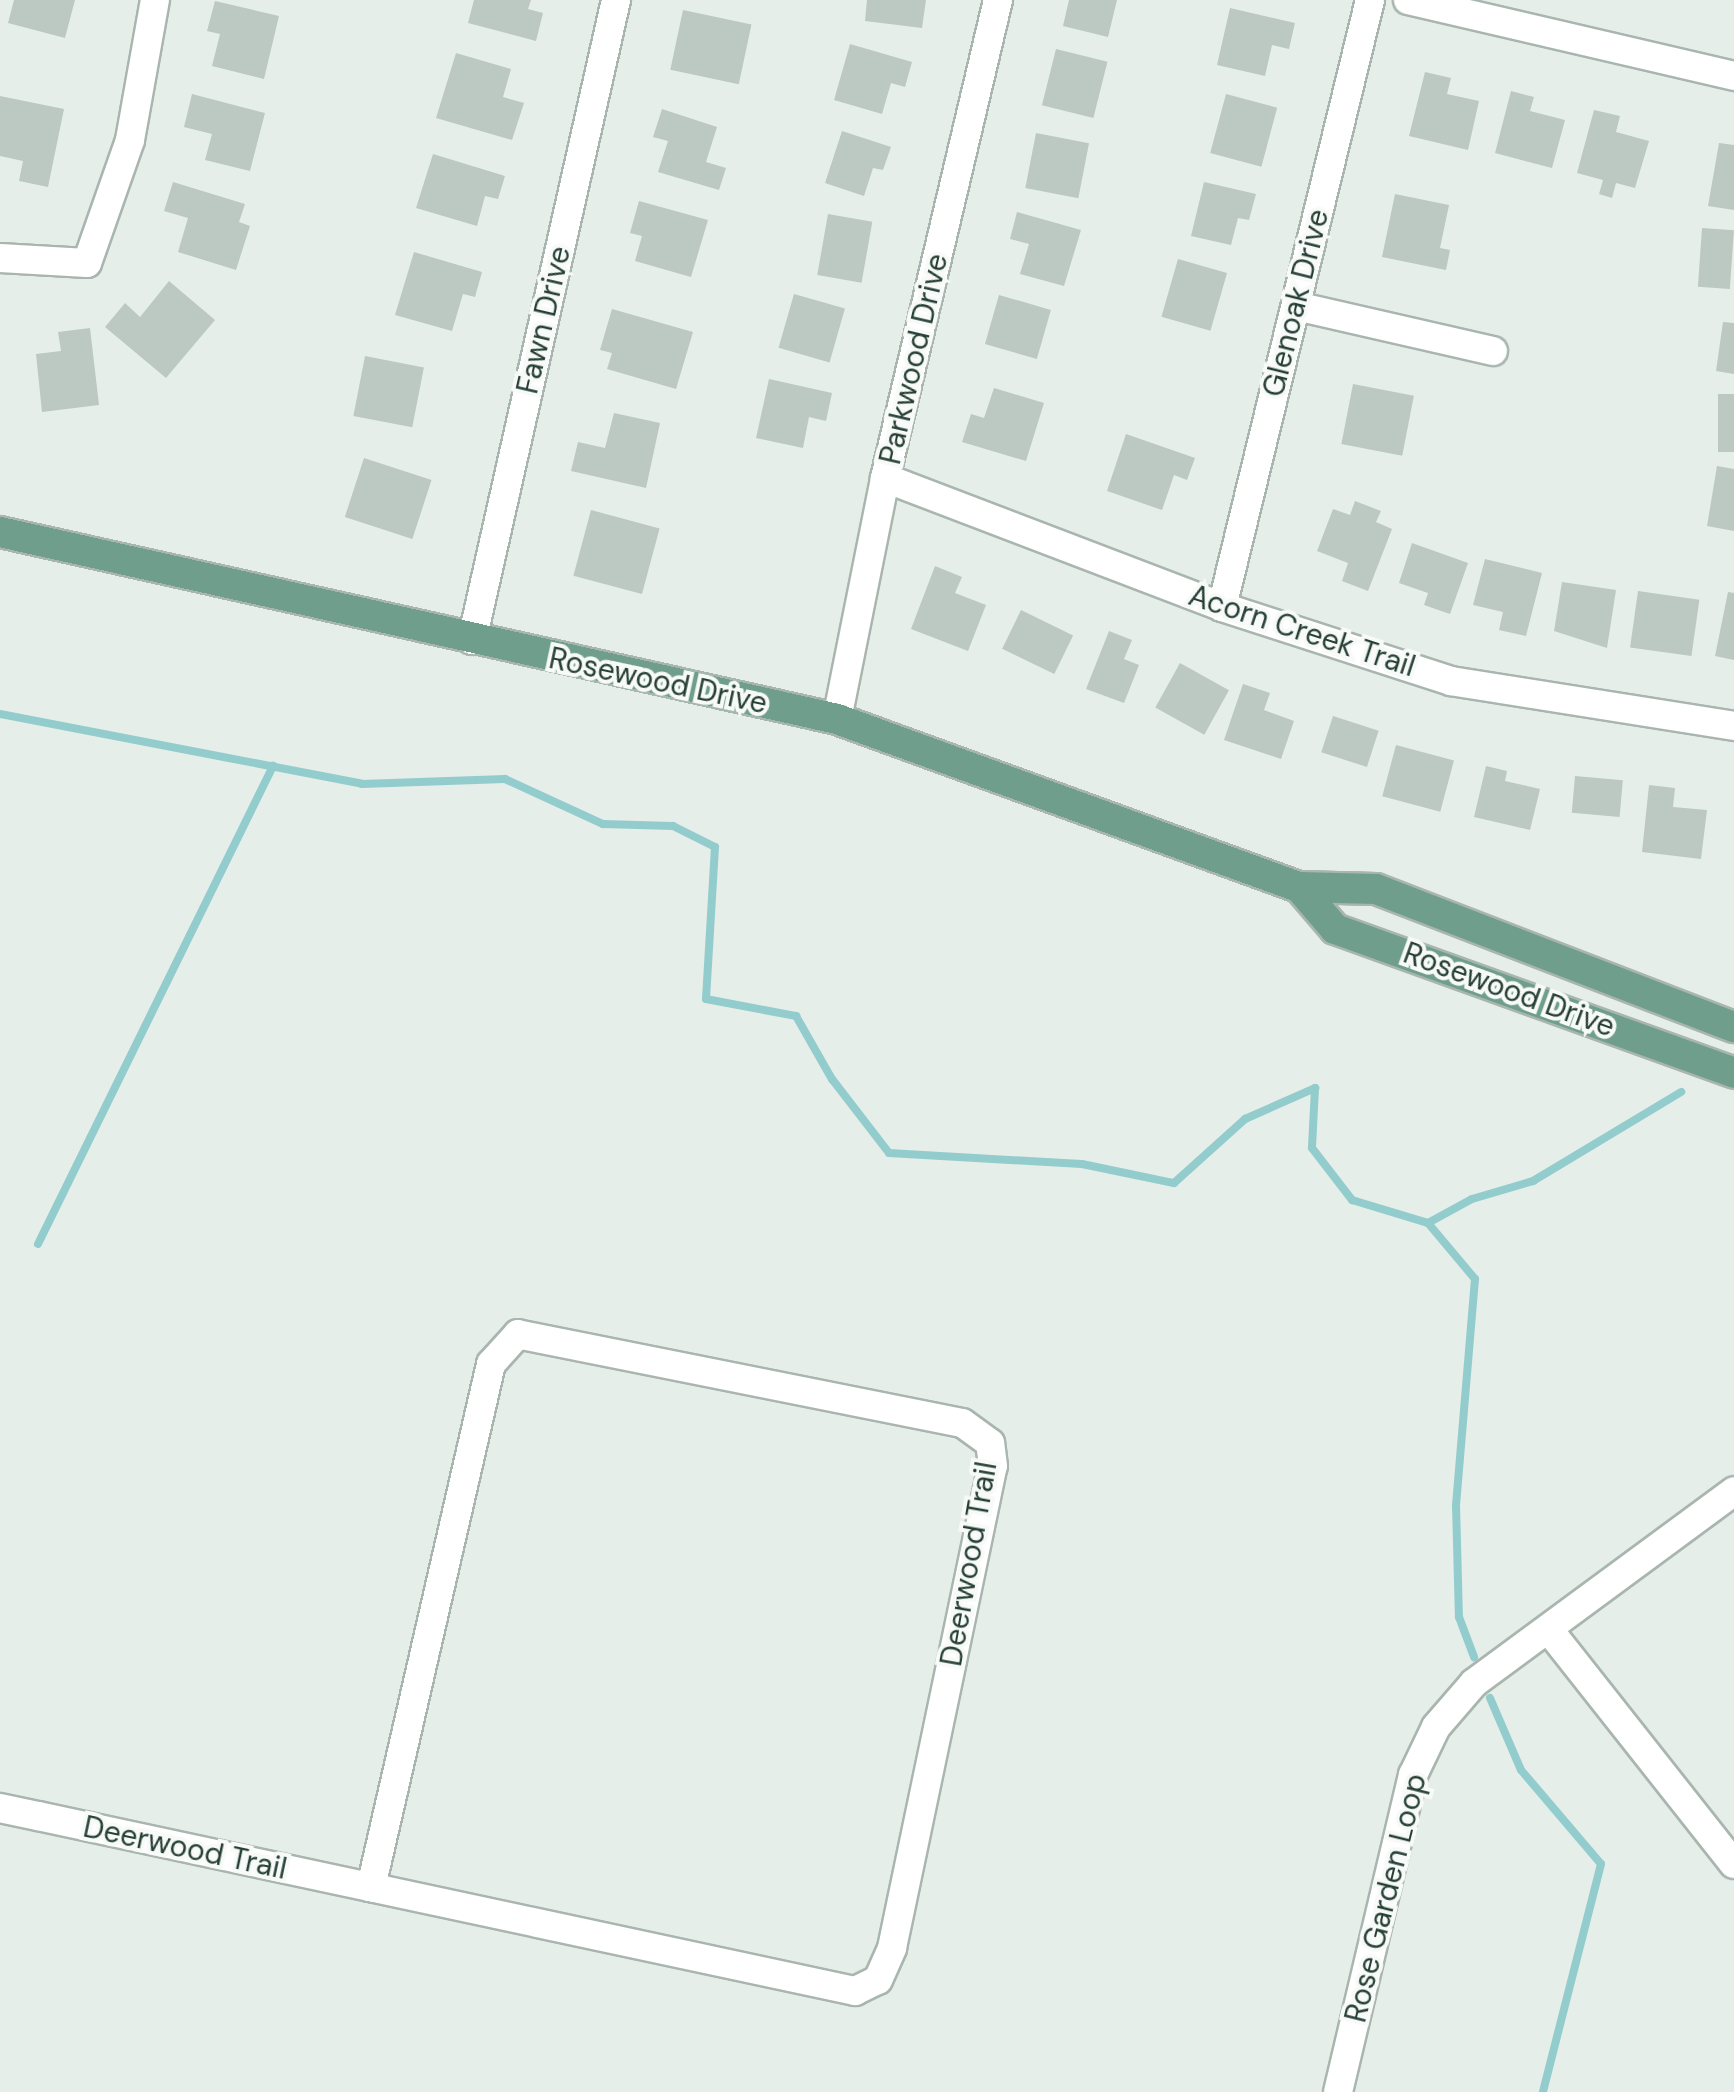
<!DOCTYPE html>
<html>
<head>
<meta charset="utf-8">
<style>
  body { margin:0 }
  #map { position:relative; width:1734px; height:2092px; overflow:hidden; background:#e6eee9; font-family:"DM Sans",sans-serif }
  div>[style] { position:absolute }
  .stream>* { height:8px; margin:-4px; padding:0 4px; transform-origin:4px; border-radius:4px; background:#93cccd }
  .building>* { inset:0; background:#bcc8c2; transform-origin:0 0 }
  .roads { filter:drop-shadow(2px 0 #a9b6af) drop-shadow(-2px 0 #a9b6af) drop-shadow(0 2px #a9b6af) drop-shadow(0 -2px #a9b6af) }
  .minor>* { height:28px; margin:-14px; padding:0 14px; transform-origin:14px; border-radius:14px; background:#fff }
  .major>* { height:30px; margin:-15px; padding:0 15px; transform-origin:15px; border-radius:15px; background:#6f9f8c }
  span { translate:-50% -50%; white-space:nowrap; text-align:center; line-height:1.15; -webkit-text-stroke:8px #f7faf8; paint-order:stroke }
  .street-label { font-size:30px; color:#263f35 }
</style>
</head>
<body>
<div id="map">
  <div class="stream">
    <i style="left:0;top:714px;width:369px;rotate:10.9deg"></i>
    <i style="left:362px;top:784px;width:143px;rotate:-2deg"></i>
    <i style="left:505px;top:779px;width:108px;rotate:24.7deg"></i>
    <i style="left:603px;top:824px;width:70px;rotate:1.6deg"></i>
    <i style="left:673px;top:826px;width:47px;rotate:26.6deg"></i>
    <i style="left:715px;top:847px;width:152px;rotate:93.4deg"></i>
    <i style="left:706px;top:999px;width:92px;rotate:10.7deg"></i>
    <i style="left:796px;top:1016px;width:73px;rotate:60.3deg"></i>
    <i style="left:832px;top:1079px;width:93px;rotate:52.4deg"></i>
    <i style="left:889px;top:1153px;width:193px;rotate:3.3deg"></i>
    <i style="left:1082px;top:1164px;width:94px;rotate:11.7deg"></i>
    <i style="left:1174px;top:1183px;width:96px;rotate:-42deg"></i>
    <i style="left:1245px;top:1119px;width:77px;rotate:-23.9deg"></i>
    <i style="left:1315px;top:1088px;width:60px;rotate:92.9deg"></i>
    <i style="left:1312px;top:1148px;width:66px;rotate:52.4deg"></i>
    <i style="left:1352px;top:1200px;width:79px;rotate:16.8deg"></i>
    <i style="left:1428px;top:1223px;width:50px;rotate:-28.6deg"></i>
    <i style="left:1472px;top:1199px;width:64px;rotate:-16.4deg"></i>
    <i style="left:1533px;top:1181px;width:173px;rotate:-31deg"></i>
    <i style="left:1428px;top:1223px;width:73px;rotate:50deg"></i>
    <i style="left:1475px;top:1279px;width:227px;rotate:94.8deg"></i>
    <i style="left:1456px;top:1505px;width:112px;rotate:88.5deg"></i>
    <i style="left:1459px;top:1617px;width:43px;rotate:69.4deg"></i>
    <i style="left:38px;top:1244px;width:533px;rotate:-63.82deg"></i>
    <i style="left:1490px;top:1698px;width:78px;rotate:66.7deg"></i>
    <i style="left:1521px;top:1770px;width:123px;rotate:49.6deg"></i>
    <i style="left:1601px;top:1864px;width:235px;rotate:104.3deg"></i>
  </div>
  <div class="building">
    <i style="clip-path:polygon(14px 0,75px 0,65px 38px,8px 23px)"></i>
    <i style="clip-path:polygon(474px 0,531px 0,528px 9px,543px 13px,536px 41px,468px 23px)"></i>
    <i style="clip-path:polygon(867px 0,926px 0,922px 28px,865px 21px)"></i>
    <i style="clip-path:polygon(1069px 0,1117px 0,1108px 37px,1063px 26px)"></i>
    <i style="clip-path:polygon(215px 1px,279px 16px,264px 79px,212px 66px,220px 34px,207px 31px)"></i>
    <i style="clip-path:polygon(1230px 8px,1295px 23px,1289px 49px,1272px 45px,1265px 76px,1217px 65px)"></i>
    <i style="left:683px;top:10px;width:70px;height:61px;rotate:12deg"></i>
    <i style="clip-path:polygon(850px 44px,912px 62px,905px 87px,891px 83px,882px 114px,834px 100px)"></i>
    <i style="left:1056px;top:49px;width:53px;height:58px;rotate:14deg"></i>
    <i style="clip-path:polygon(456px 53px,511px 69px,503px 97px,524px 103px,512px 140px,436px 118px)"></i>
    <i style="clip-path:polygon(1425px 72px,1451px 78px,1447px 94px,1479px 101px,1468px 150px,1409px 136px)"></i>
    <i style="clip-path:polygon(1511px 91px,1534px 97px,1530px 111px,1565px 120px,1552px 168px,1495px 153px)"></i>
    <i style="clip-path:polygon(192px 94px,265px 113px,250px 171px,205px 160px,212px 134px,184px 127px)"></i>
    <i style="left:1226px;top:94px;width:53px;height:61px;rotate:15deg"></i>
    <i style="clip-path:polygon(0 96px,64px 109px,48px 187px,19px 181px,23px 161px,0 156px)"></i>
    <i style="clip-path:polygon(662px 109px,717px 127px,706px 162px,726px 168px,719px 190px,658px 172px,668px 141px,653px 137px)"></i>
    <i style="clip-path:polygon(1594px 110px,1620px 116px,1616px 132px,1649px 141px,1635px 188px,1616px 183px,1612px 198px,1599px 194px,1603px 180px,1577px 173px)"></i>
    <i style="clip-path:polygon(842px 131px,891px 147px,883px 170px,873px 168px,864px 196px,825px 183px)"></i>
    <i style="left:1036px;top:133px;width:54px;height:56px;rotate:11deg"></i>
    <i style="clip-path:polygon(1719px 143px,1734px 145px,1734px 210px,1708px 206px)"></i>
    <i style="clip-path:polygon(433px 154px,505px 176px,498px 199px,485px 196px,477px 226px,416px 208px)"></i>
    <i style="clip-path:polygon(173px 182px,245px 204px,239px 222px,250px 226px,236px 270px,178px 252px,188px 218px,164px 211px)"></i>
    <i style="clip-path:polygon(1204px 182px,1256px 194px,1249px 220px,1238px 218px,1231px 245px,1191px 236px)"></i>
    <i style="clip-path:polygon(1395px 194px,1449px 205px,1440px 248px,1450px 250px,1446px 270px,1382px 257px)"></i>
    <i style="clip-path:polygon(639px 201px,708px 220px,691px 277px,635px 261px,642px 236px,630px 233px)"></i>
    <i style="clip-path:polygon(1017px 212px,1081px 230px,1064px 286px,1020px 274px,1029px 244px,1010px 239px)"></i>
    <i style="left:828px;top:214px;width:45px;height:62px;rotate:10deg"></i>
    <i style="left:1702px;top:228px;width:32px;height:59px;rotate:4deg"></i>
    <i style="clip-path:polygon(414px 252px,482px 272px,475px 297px,463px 294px,452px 331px,395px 315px)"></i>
    <i style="left:1178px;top:259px;width:51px;height:60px;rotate:16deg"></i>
    <i style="clip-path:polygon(169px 281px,215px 320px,166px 378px,105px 327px,125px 303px,140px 317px)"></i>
    <i style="left:794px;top:294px;width:53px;height:56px;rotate:16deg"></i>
    <i style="left:999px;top:295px;width:54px;height:51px;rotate:16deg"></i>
    <i style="clip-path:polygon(612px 309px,693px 332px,676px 389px,607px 369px,612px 353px,600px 350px)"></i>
    <i style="clip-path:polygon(1723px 322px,1734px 323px,1734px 374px,1716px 371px)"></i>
    <i style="clip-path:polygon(90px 328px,99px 405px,42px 412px,36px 354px,61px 351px,58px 332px)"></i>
    <i style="left:365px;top:356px;width:60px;height:61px;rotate:11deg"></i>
    <i style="clip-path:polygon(769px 379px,832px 393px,826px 421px,809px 417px,803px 448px,756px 438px)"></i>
    <i style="left:1353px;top:384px;width:62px;height:61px;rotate:11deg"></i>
    <i style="clip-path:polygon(994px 388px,1044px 403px,1026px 461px,962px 442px,971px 414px,984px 418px)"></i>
    <i style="left:1734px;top:394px;width:58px;height:16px;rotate:90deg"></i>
    <i style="clip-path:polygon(614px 413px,660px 423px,646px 488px,571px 471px,578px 442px,605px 448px)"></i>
    <i style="clip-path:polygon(1126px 434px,1195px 458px,1187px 480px,1174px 475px,1162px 510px,1107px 491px)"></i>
    <i style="left:364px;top:458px;width:71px;height:62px;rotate:18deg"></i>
    <i style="clip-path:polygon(1717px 466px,1734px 469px,1734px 531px,1707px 526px)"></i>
    <i style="clip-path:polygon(1355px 501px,1381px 511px,1376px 522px,1392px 529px,1368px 591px,1342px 581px,1348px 563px,1317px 551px,1333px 509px,1350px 515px)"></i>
    <i style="left:591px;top:510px;width:71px;height:68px;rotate:15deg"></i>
    <i style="clip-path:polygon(1412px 543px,1468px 563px,1450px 614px,1424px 605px,1428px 593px,1399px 583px)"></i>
    <i style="clip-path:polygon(1485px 559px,1542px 573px,1526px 636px,1499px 630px,1503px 612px,1473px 605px)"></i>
    <i style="clip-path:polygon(935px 566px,962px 577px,955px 593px,986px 605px,968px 651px,911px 629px)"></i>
    <i style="clip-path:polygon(1562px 582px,1616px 590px,1607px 648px,1554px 631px)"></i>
    <i style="left:1638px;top:591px;width:62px;height:57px;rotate:8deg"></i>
    <i style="clip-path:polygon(1728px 592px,1734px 593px,1734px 660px,1715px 656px)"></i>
    <i style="left:1021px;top:610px;width:58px;height:43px;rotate:26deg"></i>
    <i style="clip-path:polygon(1109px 631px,1132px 640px,1124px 659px,1139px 665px,1124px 703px,1086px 689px)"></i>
    <i style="left:1180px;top:663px;width:56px;height:51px;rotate:29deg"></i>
    <i style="clip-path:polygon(1243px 684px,1270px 693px,1264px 710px,1294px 721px,1281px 759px,1224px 740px)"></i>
    <i style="left:1333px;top:716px;width:48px;height:38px;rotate:18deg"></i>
    <i style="left:1396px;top:745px;width:60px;height:53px;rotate:15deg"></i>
    <i style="clip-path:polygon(1486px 766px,1507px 771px,1505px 781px,1540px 789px,1530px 830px,1474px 817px)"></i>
    <i style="left:1575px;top:776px;width:48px;height:37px;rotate:5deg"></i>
    <i style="clip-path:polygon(1649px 785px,1675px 788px,1673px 807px,1707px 810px,1701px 859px,1642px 852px)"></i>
  </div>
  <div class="roads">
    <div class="minor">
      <i style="left:1408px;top:0;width:335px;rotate:13.1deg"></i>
      <i style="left:0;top:258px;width:87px;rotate:3.3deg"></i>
      <i style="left:87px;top:263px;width:130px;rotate:-70.7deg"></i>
      <i style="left:130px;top:140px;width:142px;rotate:-79.9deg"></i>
      <i style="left:1296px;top:306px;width:202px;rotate:12.9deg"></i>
      <i style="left:885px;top:478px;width:361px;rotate:20.9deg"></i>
      <i style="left:1222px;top:607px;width:241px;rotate:17.9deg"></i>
      <i style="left:1451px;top:681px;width:287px;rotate:9deg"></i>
      <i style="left:1222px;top:607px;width:625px;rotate:-76.3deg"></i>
      <i style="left:472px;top:640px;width:656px;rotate:-77.32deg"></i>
      <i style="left:837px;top:719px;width:246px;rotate:-78.7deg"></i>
      <i style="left:885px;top:478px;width:491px;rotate:-76.7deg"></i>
      <i style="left:1549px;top:1630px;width:298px;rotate:51.7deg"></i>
      <i style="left:0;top:1808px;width:39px;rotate:12deg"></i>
      <i style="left:38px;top:1816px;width:836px;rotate:12.09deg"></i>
      <i style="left:855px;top:1991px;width:25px;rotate:-26deg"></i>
      <i style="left:878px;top:1980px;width:35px;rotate:-66deg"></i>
      <i style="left:892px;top:1948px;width:492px;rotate:-78.2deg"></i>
      <i style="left:993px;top:1466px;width:23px;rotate:-97deg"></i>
      <i style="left:990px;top:1443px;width:34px;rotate:-144deg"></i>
      <i style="left:962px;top:1423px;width:453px;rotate:-168.7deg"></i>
      <i style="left:518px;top:1334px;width:40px;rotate:132deg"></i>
      <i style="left:491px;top:1364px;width:537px;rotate:102.92deg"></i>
      <i style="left:1338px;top:2092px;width:326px;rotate:-76.7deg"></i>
      <i style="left:1413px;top:1775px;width:53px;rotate:-64.4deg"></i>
      <i style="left:1436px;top:1727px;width:58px;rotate:-49.2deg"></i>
      <i style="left:1474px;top:1683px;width:323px;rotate:-36.4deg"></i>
    </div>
    <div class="major">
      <i style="left:0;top:532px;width:858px;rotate:12.59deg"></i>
      <i style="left:837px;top:719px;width:492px;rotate:20deg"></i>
      <i style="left:1299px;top:887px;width:77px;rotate:1.5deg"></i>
      <i style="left:1376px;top:889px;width:384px;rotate:21.1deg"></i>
      <i style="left:1299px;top:887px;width:55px;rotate:49.4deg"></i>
      <i style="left:1335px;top:929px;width:424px;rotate:19.8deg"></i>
    </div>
  </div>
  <div class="street-label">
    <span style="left:1296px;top:303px;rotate:-76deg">Glenoak Drive</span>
    <span style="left:544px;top:320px;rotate:-77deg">Fawn Drive</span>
    <span style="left:914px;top:359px;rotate:-77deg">Parkwood Drive</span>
    <span style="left:1302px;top:631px;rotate:18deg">Acorn Creek Trail</span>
    <span style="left:658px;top:681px;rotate:12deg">Rosewood Drive</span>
    <span style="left:1509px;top:990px;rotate:20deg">Rosewood Drive</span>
    <span style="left:969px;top:1564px;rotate:-80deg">Deerwood Trail</span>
    <span style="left:185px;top:1848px;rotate:12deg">Deerwood Trail</span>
    <span style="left:1386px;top:1898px;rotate:-76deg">Rose Garden Loop</span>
  </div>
</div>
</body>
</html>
